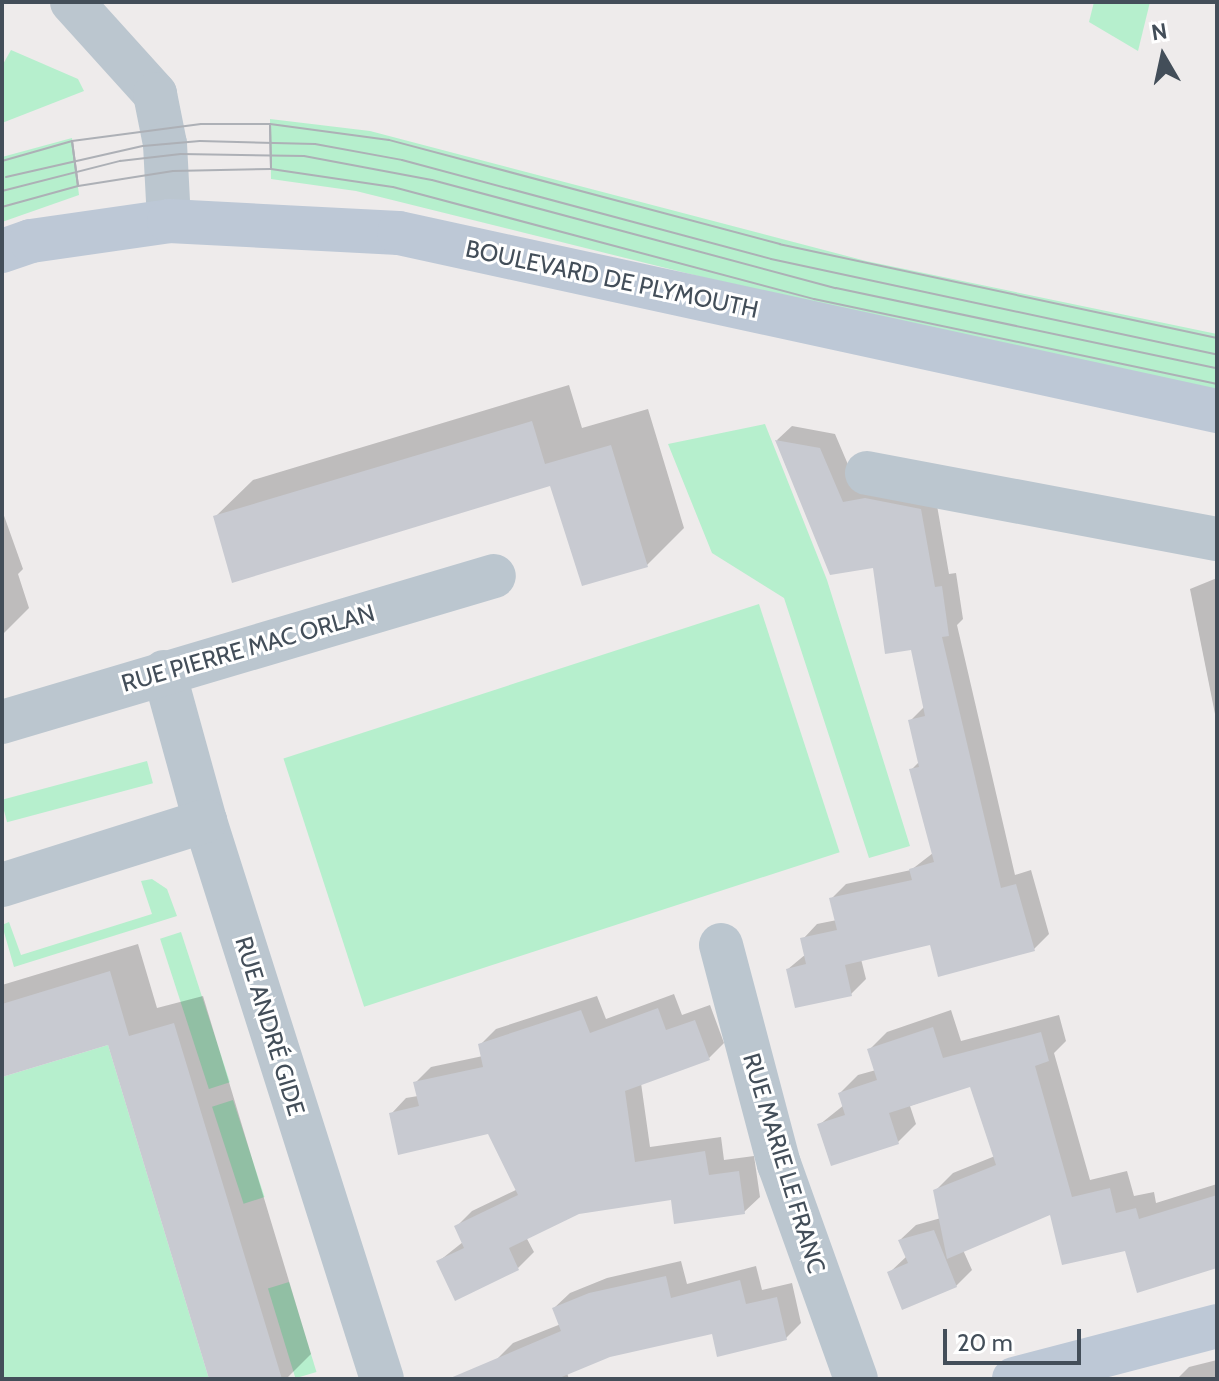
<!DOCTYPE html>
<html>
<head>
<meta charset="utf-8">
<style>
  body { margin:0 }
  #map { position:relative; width:1219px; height:1381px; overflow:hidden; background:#eeebeb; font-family:Cabin,sans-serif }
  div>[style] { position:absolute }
  .green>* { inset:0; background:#b6efcd; transform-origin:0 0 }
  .shadow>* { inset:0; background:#0003 }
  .building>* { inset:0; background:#c8cad1 }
  .street>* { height:44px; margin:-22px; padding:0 22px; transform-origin:22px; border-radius:22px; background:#bbc6cf }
  .secondary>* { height:44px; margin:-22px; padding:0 22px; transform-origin:22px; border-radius:22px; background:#bdc8d6 }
  .tram>* { height:2px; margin:-1px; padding:0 1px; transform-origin:1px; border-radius:1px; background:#adb0b6 }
  span { translate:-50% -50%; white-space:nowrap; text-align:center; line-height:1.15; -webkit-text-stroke:6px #fff; paint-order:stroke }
  .street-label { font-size:24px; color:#434e59 }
  .frame { position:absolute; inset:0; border:4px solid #434e59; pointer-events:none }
  .north { position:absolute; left:1123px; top:16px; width:80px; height:80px; -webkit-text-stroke:6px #fff; paint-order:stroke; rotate:351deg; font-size:22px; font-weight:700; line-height:32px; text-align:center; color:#434e59 }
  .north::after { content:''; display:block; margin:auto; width:28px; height:36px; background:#434e59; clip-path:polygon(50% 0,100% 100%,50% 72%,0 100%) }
  .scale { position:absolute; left:943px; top:1329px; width:138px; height:36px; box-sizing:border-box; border:4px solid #434e59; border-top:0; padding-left:10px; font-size:24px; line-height:28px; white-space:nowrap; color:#434e59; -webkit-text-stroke:6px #fff; paint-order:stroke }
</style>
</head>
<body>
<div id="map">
  <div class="green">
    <i style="clip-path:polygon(1094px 2px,1150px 2px,1138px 51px,1089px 22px)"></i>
    <i style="clip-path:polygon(11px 50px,78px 79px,84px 91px,2px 123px,2px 66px)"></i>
    <i style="clip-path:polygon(270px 119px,370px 131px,866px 261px,1217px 334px,1217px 391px,706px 278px,356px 191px,271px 179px)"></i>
    <i style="clip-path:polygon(72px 138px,79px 195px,2px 222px,2px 157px)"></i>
    <i style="clip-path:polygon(765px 424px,827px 580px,910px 846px,869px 858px,784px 598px,712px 553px,668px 444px)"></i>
    <i style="left:759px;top:604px;width:261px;height:500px;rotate:72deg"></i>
    <i style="left:147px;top:761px;width:23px;height:151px;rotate:75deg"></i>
    <i style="clip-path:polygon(152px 879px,167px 889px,177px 916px,14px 967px,2px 925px,9px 922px,21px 955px,152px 914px,141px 881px)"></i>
    <i style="left:181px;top:932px;width:158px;height:22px;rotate:72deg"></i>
    <i style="clip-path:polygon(108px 1045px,209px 1379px,2px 1379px,2px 1077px)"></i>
    <i style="left:233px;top:1100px;width:102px;height:22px;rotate:72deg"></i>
    <i style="left:289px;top:1282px;width:94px;height:22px;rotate:73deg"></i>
  </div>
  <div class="shadow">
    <i style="clip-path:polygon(569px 385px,582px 428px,648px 409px,684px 528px,647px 565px,552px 483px,215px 517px,253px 480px)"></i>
    <i style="clip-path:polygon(792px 426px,835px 434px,858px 488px,935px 494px,949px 574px,956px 573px,963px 619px,957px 625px,1015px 875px,1031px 870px,1049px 934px,1034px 949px,931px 943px,861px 959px,866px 979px,851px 994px,788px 969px,806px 954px,803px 939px,817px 924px,837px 920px,832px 898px,846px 884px,911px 870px,933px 853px,911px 770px,920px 761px,910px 721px,925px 706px,913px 648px,874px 566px,831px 573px,777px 440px)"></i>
    <i style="clip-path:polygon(2px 510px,23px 569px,18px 574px,29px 608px,2px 635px)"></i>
    <i style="clip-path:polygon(1217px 578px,1217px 719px,1216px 719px,1190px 589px)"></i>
    <i style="clip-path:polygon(138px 944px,157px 1008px,203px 996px,311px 1354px,286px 1379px,211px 1379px,110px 1042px,2px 1075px,2px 985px)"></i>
    <i style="clip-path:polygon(674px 994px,682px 1015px,710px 1005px,724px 1043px,709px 1058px,641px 1083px,650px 1147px,721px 1137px,724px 1160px,754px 1156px,760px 1197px,744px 1212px,673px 1198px,579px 1212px,526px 1237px,534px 1252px,518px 1268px,456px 1298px,439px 1261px,463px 1242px,456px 1227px,472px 1211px,518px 1189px,489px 1132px,391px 1114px,406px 1098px,418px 1096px,415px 1083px,431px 1067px,483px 1056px,480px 1045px,496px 1029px,597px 996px,606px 1019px)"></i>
    <i style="clip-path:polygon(951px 1010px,961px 1041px,1059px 1015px,1066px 1041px,1054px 1053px,1090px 1180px,1127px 1171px,1134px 1196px,1154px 1192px,1156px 1203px,1217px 1184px,1217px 1266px,1126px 1248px,1052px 1212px,963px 1250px,972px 1270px,956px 1286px,889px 1273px,907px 1256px,900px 1240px,916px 1225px,941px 1218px,935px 1191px,953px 1173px,995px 1156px,971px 1084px,910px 1106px,916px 1124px,898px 1142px,819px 1125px,844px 1105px,840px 1093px,858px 1075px,876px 1070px,869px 1050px,887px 1032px)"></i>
    <i style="clip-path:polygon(681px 1261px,687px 1284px,756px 1266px,762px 1290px,792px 1283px,801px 1323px,786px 1338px,713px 1332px,609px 1355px,567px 1373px,569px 1379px,493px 1379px,497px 1359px,513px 1343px,561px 1324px,554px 1308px,570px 1293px,607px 1278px)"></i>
    <i style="clip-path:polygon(1217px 1360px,1217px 1379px,1177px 1379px,1189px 1367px)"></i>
  </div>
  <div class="building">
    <i style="clip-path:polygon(532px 421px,545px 464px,611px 445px,648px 567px,582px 586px,550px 486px,232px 583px,213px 516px)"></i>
    <i style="clip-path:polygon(775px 440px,820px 448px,843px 502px,865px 498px,921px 509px,935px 587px,942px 586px,949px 636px,942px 637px,1001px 888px,1016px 884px,1035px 951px,938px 977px,930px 945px,845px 965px,852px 996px,795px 1008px,786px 969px,806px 964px,800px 938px,837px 930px,829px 898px,912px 880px,909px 869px,934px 862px,909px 769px,919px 767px,908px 720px,925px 716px,911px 650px,885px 654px,873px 568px,830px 575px)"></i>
    <i style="clip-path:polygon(110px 971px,129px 1036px,174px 1023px,282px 1379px,209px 1379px,108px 1045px,2px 1077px,2px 1004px)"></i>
    <i style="clip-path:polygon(658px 1008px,666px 1030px,695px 1020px,710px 1060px,625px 1091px,635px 1162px,705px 1151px,709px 1175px,739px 1171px,745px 1214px,674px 1224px,671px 1200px,579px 1214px,509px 1248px,519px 1270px,455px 1301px,436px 1261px,464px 1248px,454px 1226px,518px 1195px,488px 1134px,398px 1155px,389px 1113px,419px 1106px,413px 1082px,483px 1067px,478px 1044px,581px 1010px,590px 1033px)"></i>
    <i style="clip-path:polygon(933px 1027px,943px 1058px,1041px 1032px,1049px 1061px,1035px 1066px,1072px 1197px,1110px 1188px,1116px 1213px,1136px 1208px,1139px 1219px,1217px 1195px,1217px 1268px,1137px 1293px,1125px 1251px,1062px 1265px,1050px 1215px,947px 1259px,933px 1190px,996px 1165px,970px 1087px,889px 1113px,899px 1144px,831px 1166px,817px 1124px,845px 1115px,838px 1093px,877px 1080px,867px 1049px)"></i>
    <i style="clip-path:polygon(934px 1230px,957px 1287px,902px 1310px,887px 1272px,908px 1263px,898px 1240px)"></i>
    <i style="clip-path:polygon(666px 1276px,671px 1298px,740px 1280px,746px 1304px,777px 1297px,787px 1340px,717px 1357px,712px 1334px,610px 1357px,557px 1379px,448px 1379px,561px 1331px,552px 1308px,589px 1293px)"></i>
  </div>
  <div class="street">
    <i style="left:72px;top:2px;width:124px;rotate:47.9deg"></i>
    <i style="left:155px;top:94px;width:51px;rotate:78.7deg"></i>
    <i style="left:165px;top:144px;width:77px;rotate:87deg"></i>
    <i style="left:867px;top:473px;width:356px;rotate:10.7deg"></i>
    <i style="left:164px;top:672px;width:155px;rotate:74.6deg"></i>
    <i style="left:205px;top:821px;width:585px;rotate:72.4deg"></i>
    <i style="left:2px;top:722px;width:513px;rotate:-16.53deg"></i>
    <i style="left:2px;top:885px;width:213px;rotate:-17.5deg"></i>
    <i style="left:721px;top:945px;width:227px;rotate:75.2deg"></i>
    <i style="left:779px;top:1164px;width:228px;rotate:70.3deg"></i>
  </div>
  <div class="secondary">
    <i style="left:2px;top:251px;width:31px;rotate:-19deg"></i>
    <i style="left:31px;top:241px;width:139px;rotate:-8.2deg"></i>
    <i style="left:169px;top:221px;width:230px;rotate:3deg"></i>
    <i style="left:399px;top:233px;width:837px;rotate:12.28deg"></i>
    <i style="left:1014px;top:1379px;width:210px;rotate:-14.6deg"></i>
  </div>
  <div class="tram">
    <i style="left:201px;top:124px;width:69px"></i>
    <i style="left:270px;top:124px;width:45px;rotate:88.7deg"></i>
    <i style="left:271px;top:169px;width:98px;rotate:178.8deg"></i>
    <i style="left:173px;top:171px;width:96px;rotate:171deg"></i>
    <i style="left:78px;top:186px;width:45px;rotate:-97.6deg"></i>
    <i style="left:72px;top:141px;width:130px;rotate:-7.5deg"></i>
    <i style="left:2px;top:161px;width:73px;rotate:-15.9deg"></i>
    <i style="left:72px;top:141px;width:45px;rotate:82.4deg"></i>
    <i style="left:78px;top:186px;width:79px;rotate:164.6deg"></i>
    <i style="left:6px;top:177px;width:140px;rotate:-12.8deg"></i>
    <i style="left:143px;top:146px;width:57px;rotate:-5deg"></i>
    <i style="left:200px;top:141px;width:115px;rotate:1.5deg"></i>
    <i style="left:315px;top:144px;width:88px;rotate:10.4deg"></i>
    <i style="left:402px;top:160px;width:382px;rotate:15deg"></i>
    <i style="left:771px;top:259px;width:456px;rotate:12.1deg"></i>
    <i style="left:2px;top:191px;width:122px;rotate:-14.3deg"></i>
    <i style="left:120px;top:161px;width:61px;rotate:-6.5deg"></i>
    <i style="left:181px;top:154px;width:123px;rotate:0.9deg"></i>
    <i style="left:304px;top:156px;width:130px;rotate:10.6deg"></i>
    <i style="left:432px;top:180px;width:418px;rotate:15deg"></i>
    <i style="left:836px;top:288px;width:389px;rotate:11.9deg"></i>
    <i style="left:1217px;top:338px;width:447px;rotate:-167.9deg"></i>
    <i style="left:780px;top:244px;width:405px;rotate:-165.1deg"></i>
    <i style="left:389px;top:140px;width:120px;rotate:-172.3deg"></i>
    <i style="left:270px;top:124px;width:45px;rotate:88.7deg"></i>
    <i style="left:271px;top:169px;width:123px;rotate:8.4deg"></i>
    <i style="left:393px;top:187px;width:436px;rotate:14.9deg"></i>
    <i style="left:814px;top:299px;width:412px;rotate:11.9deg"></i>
  </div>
  <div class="street-label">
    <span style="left:612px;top:279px;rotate:12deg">BOULEVARD DE PLYMOUTH</span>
    <span style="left:248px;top:648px;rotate:-16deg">RUE PIERRE MAC ORLAN</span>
    <span style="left:270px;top:1026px;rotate:73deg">RUE ANDRÉ GIDE</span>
    <span style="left:784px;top:1163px;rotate:73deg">RUE MARIE LE FRANC</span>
  </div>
  <div class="frame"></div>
  <div class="north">N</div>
  <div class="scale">20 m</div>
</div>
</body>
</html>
